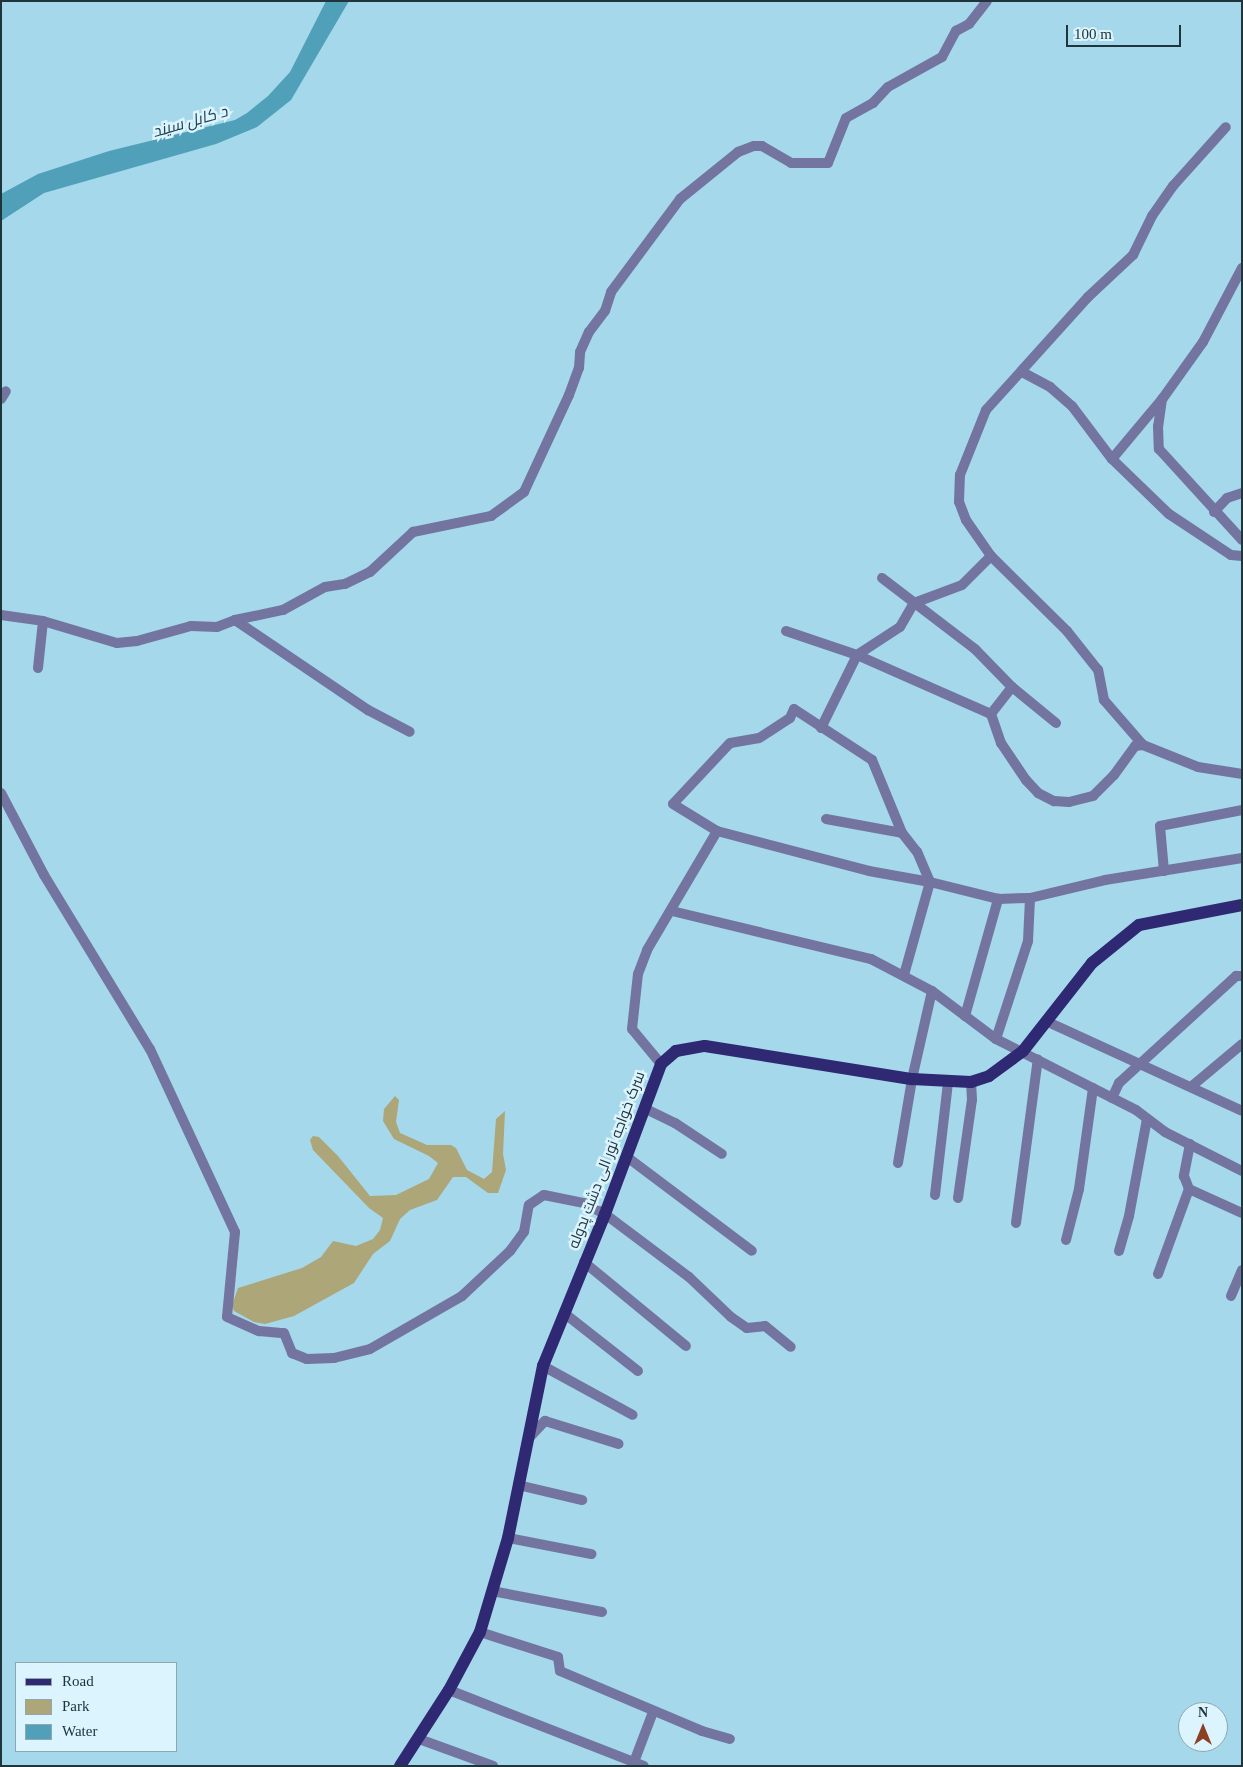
<!DOCTYPE html>
<html>
<head>
<meta charset="utf-8">
<style>
  body { margin:0 }
  #map { position:relative; width:1243px; height:1767px; overflow:hidden; background:#a5d8ea; font-family:"Times New Roman",Cairo,serif }
  div>[style] { position:absolute }
  .green>* { inset:0; background:#aca679 }
  .water>* { inset:0; background:#50a0ba }
  .minor>* { height:10px; margin:-5px; padding:0 5px; transform-origin:5px; border-radius:5px; background:#7375a0 }
  .major>* { height:12px; margin:-6px; padding:0 6px; transform-origin:6px; border-radius:6px; background:#2f2873 }
  span { translate:-50% -50%; white-space:nowrap; text-align:center; line-height:1.15; -webkit-text-stroke:5px #dbf4fd; paint-order:stroke }
  .street-label { font-size:15px; color:#20343b }
  .water-label { font-size:16px; color:#1a3f4b; font-style:italic }
  .frame { position:absolute; inset:0; border:2px solid #20343b; pointer-events:none }
  .legend { position:absolute; left:15px; top:1662px; width:162px; height:90px; box-sizing:border-box; background:#dbf4fd; border:1px solid #90a7af; margin:0; padding:6px 9px; list-style:none; font-size:15px; color:#20343b }
  .legend li { display:flex; align-items:center; gap:10px; height:25px }
  .legend b { width:25px; border:1px solid #90a7af }
  .north { position:absolute; left:1178px; top:1702px; width:50px; height:50px; box-sizing:border-box; background:#dbf4fd; border:1px solid #90a7af; border-radius:50%; rotate:0deg; font-size:14px; font-weight:700; line-height:20px; text-align:center; color:#20343b }
  .north::after { content:''; display:block; margin:auto; width:18px; height:22px; background:#8b4224; clip-path:polygon(50% 0,100% 100%,50% 72%,0 100%) }
  .scale { position:absolute; left:1066px; top:25px; width:115px; height:22px; box-sizing:border-box; border:2px solid #20343b; border-top:0; padding-left:6px; font-size:15px; line-height:18px; white-space:nowrap; color:#20343b; -webkit-text-stroke:4px #dbf4fd; paint-order:stroke }
</style>
</head>
<body>
<div id="map">
  <div class="green">
    <i style="clip-path:polygon(395px 1096px,399px 1100px,396px 1122px,400px 1133px,427px 1145px,451px 1145px,456px 1148px,467px 1170px,484px 1179px,492px 1172px,496px 1119px,505px 1111px,503px 1154px,506px 1170px,498px 1193px,488px 1193px,466px 1177px,453px 1177px,437px 1200px,410px 1210px,400px 1219px,390px 1241px,373px 1254px,354px 1283px,294px 1316px,265px 1324px,254px 1322px,234px 1311px,232px 1305px,238px 1288px,302px 1268px,321px 1257px,333px 1241px,356px 1246px,373px 1239px,380px 1230px,383px 1218px,369px 1208px,313px 1150px,310px 1140px,313px 1136px,319px 1137px,338px 1156px,370px 1196px,396px 1195px,429px 1179px,438px 1163px,429px 1156px,394px 1139px,383px 1121px,384px 1109px)"></i>
  </div>
  <div class="water">
    <i style="clip-path:polygon(326px 1px,349px 1px,291px 100px,257px 127px,216px 144px,44px 193px,1px 221px,1px 194px,38px 174px,109px 151px,235px 120px,247px 113px,268px 96px,290px 72px)"></i>
  </div>
  <div class="minor">
    <i style="left:1022px;top:372px;width:32px;rotate:28deg"></i>
    <i style="left:1050px;top:387px;width:29px;rotate:41deg"></i>
    <i style="left:1072px;top:406px;width:66px;rotate:53deg"></i>
    <i style="left:1112px;top:459px;width:79px;rotate:44deg"></i>
    <i style="left:1169px;top:514px;width:74px;rotate:33.5deg"></i>
    <i style="left:1231px;top:555px;width:11px;rotate:5deg"></i>
    <i style="left:1px;top:399px;width:9px;rotate:-58deg"></i>
    <i style="left:1162px;top:399px;width:27px;rotate:98deg"></i>
    <i style="left:1158px;top:426px;width:23px;rotate:88deg"></i>
    <i style="left:1159px;top:449px;width:123px;rotate:47.6deg"></i>
    <i style="left:1112px;top:459px;width:80px;rotate:-50.1deg"></i>
    <i style="left:1163px;top:398px;width:69px;rotate:-54.5deg"></i>
    <i style="left:1203px;top:342px;width:84px;rotate:-62.2deg"></i>
    <i style="left:1214px;top:512px;width:19px;rotate:-47deg"></i>
    <i style="left:1227px;top:498px;width:16px;rotate:-18deg"></i>
    <i style="left:882px;top:578px;width:117px;rotate:37.4deg"></i>
    <i style="left:975px;top:649px;width:53px;rotate:45.8deg"></i>
    <i style="left:1px;top:615px;width:42px;rotate:8.1deg"></i>
    <i style="left:43px;top:621px;width:77px;rotate:16.6deg"></i>
    <i style="left:117px;top:643px;width:20px;rotate:-6deg"></i>
    <i style="left:137px;top:641px;width:56px;rotate:-15.5deg"></i>
    <i style="left:191px;top:626px;width:26px;rotate:2deg"></i>
    <i style="left:217px;top:627px;width:19px;rotate:-21deg"></i>
    <i style="left:235px;top:620px;width:161px;rotate:34.1deg"></i>
    <i style="left:368px;top:710px;width:47px;rotate:27.6deg"></i>
    <i style="left:235px;top:620px;width:49px;rotate:-11.8deg"></i>
    <i style="left:283px;top:610px;width:48px;rotate:-28.7deg"></i>
    <i style="left:325px;top:587px;width:20px;rotate:-9deg"></i>
    <i style="left:345px;top:584px;width:28px;rotate:-26deg"></i>
    <i style="left:370px;top:572px;width:59px;rotate:-42.9deg"></i>
    <i style="left:413px;top:532px;width:80px;rotate:-11.6deg"></i>
    <i style="left:491px;top:516px;width:41px;rotate:-36deg"></i>
    <i style="left:524px;top:492px;width:107px;rotate:-65.1deg"></i>
    <i style="left:569px;top:395px;width:29px;rotate:-70deg"></i>
    <i style="left:579px;top:368px;width:16px;rotate:-86deg"></i>
    <i style="left:580px;top:352px;width:22px;rotate:-66deg"></i>
    <i style="left:589px;top:332px;width:26px;rotate:-53deg"></i>
    <i style="left:605px;top:311px;width:20px;rotate:-72deg"></i>
    <i style="left:611px;top:292px;width:116px;rotate:-53.4deg"></i>
    <i style="left:680px;top:199px;width:75px;rotate:-39deg"></i>
    <i style="left:738px;top:152px;width:17px;rotate:-21deg"></i>
    <i style="left:754px;top:146px;width:8px"></i>
    <i style="left:762px;top:146px;width:34px;rotate:30deg"></i>
    <i style="left:791px;top:163px;width:37px"></i>
    <i style="left:828px;top:163px;width:48px;rotate:-68.2deg"></i>
    <i style="left:846px;top:118px;width:31px;rotate:-29deg"></i>
    <i style="left:873px;top:103px;width:22px;rotate:-47deg"></i>
    <i style="left:888px;top:87px;width:62px;rotate:-29.1deg"></i>
    <i style="left:942px;top:57px;width:30px;rotate:-62deg"></i>
    <i style="left:956px;top:31px;width:15px;rotate:-28deg"></i>
    <i style="left:969px;top:24px;width:29px;rotate:-52deg"></i>
    <i style="left:786px;top:631px;width:75px;rotate:18.7deg"></i>
    <i style="left:857px;top:655px;width:146px;rotate:23.8deg"></i>
    <i style="left:38px;top:668px;width:47px;rotate:-83.9deg"></i>
    <i style="left:1056px;top:723px;width:57px;rotate:-140.7deg"></i>
    <i style="left:1012px;top:687px;width:34px;rotate:128deg"></i>
    <i style="left:991px;top:714px;width:31px;rotate:71deg"></i>
    <i style="left:1001px;top:743px;width:45px;rotate:56deg"></i>
    <i style="left:1026px;top:780px;width:18px;rotate:47deg"></i>
    <i style="left:1038px;top:793px;width:18px;rotate:27deg"></i>
    <i style="left:1054px;top:801px;width:15px;rotate:4deg"></i>
    <i style="left:1069px;top:802px;width:25px;rotate:-14deg"></i>
    <i style="left:1093px;top:796px;width:30px;rotate:-45deg"></i>
    <i style="left:1114px;top:775px;width:36px;rotate:-54deg"></i>
    <i style="left:1135px;top:746px;width:8px;rotate:-7deg"></i>
    <i style="left:1143px;top:745px;width:59px;rotate:21.8deg"></i>
    <i style="left:1198px;top:767px;width:45px;rotate:9deg"></i>
    <i style="left:821px;top:728px;width:81px;rotate:-63.7deg"></i>
    <i style="left:857px;top:655px;width:51px;rotate:-33.1deg"></i>
    <i style="left:900px;top:627px;width:28px;rotate:-60deg"></i>
    <i style="left:914px;top:603px;width:51px;rotate:-20.6deg"></i>
    <i style="left:962px;top:585px;width:41px;rotate:-45deg"></i>
    <i style="left:1143px;top:745px;width:60px;rotate:-130.9deg"></i>
    <i style="left:1104px;top:700px;width:31px;rotate:-101deg"></i>
    <i style="left:1098px;top:670px;width:50px;rotate:-128.5deg"></i>
    <i style="left:1067px;top:631px;width:107px;rotate:-135.4deg"></i>
    <i style="left:991px;top:556px;width:44px;rotate:-124.8deg"></i>
    <i style="left:966px;top:520px;width:19px;rotate:-111deg"></i>
    <i style="left:959px;top:502px;width:27px;rotate:-88deg"></i>
    <i style="left:960px;top:475px;width:70px;rotate:-68.2deg"></i>
    <i style="left:986px;top:410px;width:152px;rotate:-47.9deg"></i>
    <i style="left:1088px;top:297px;width:62px;rotate:-43deg"></i>
    <i style="left:1133px;top:255px;width:43px;rotate:-64deg"></i>
    <i style="left:1152px;top:216px;width:37px;rotate:-55deg"></i>
    <i style="left:1173px;top:186px;width:79px;rotate:-48.1deg"></i>
    <i style="left:1px;top:793px;width:93px;rotate:62.3deg"></i>
    <i style="left:44px;top:875px;width:204px;rotate:58.7deg"></i>
    <i style="left:150px;top:1049px;width:202px;rotate:65.1deg"></i>
    <i style="left:235px;top:1232px;width:85px;rotate:95.4deg"></i>
    <i style="left:227px;top:1317px;width:35px;rotate:24deg"></i>
    <i style="left:259px;top:1331px;width:25px;rotate:5deg"></i>
    <i style="left:284px;top:1333px;width:22px;rotate:68deg"></i>
    <i style="left:292px;top:1353px;width:16px;rotate:22deg"></i>
    <i style="left:307px;top:1359px;width:27px;rotate:-2deg"></i>
    <i style="left:334px;top:1358px;width:37px;rotate:-14deg"></i>
    <i style="left:370px;top:1349px;width:106px;rotate:-29.9deg"></i>
    <i style="left:462px;top:1296px;width:66px;rotate:-43.2deg"></i>
    <i style="left:510px;top:1251px;width:24px;rotate:-54deg"></i>
    <i style="left:524px;top:1232px;width:27px;rotate:-80deg"></i>
    <i style="left:529px;top:1205px;width:18px;rotate:-34deg"></i>
    <i style="left:544px;top:1195px;width:41px;rotate:11.3deg"></i>
    <i style="left:584px;top:1203px;width:24px;rotate:28deg"></i>
    <i style="left:605px;top:1214px;width:105px;rotate:36.9deg"></i>
    <i style="left:689px;top:1277px;width:58px;rotate:43.6deg"></i>
    <i style="left:731px;top:1317px;width:19px;rotate:35deg"></i>
    <i style="left:747px;top:1328px;width:18px;rotate:-6deg"></i>
    <i style="left:765px;top:1326px;width:33px;rotate:39deg"></i>
    <i style="left:826px;top:819px;width:77px;rotate:10.4deg"></i>
    <i style="left:1164px;top:871px;width:45px;rotate:-95.1deg"></i>
    <i style="left:1160px;top:826px;width:84px;rotate:-11deg"></i>
    <i style="left:672px;top:911px;width:205px;rotate:13.6deg"></i>
    <i style="left:871px;top:959px;width:69px;rotate:27.7deg"></i>
    <i style="left:932px;top:991px;width:80px;rotate:36.9deg"></i>
    <i style="left:996px;top:1039px;width:157px;rotate:26.9deg"></i>
    <i style="left:1136px;top:1110px;width:36px;rotate:37deg"></i>
    <i style="left:1165px;top:1132px;width:86px;rotate:26.9deg"></i>
    <i style="left:904px;top:975px;width:97px;rotate:-74.4deg"></i>
    <i style="left:930px;top:882px;width:33px;rotate:-113deg"></i>
    <i style="left:917px;top:852px;width:24px;rotate:-128deg"></i>
    <i style="left:902px;top:833px;width:79px;rotate:-112.3deg"></i>
    <i style="left:872px;top:760px;width:93px;rotate:-146.8deg"></i>
    <i style="left:794px;top:709px;width:10px;rotate:114deg"></i>
    <i style="left:790px;top:718px;width:37px;rotate:147deg"></i>
    <i style="left:759px;top:738px;width:29px;rotate:170deg"></i>
    <i style="left:730px;top:743px;width:83px;rotate:133.1deg"></i>
    <i style="left:673px;top:804px;width:52px;rotate:31.5deg"></i>
    <i style="left:717px;top:831px;width:157px;rotate:14.7deg"></i>
    <i style="left:869px;top:871px;width:62px;rotate:10.2deg"></i>
    <i style="left:930px;top:882px;width:70px;rotate:14deg"></i>
    <i style="left:998px;top:899px;width:32px;rotate:-2deg"></i>
    <i style="left:1030px;top:898px;width:77px;rotate:-13.5deg"></i>
    <i style="left:1105px;top:880px;width:139px;rotate:-9.1deg"></i>
    <i style="left:965px;top:1016px;width:122px;rotate:-74.2deg"></i>
    <i style="left:1048px;top:1022px;width:213px;rotate:24.6deg"></i>
    <i style="left:996px;top:1039px;width:103px;rotate:-71.9deg"></i>
    <i style="left:1028px;top:941px;width:43px;rotate:-87.3deg"></i>
    <i style="left:661px;top:1064px;width:45px;rotate:-129.6deg"></i>
    <i style="left:632px;top:1029px;width:55px;rotate:-83.8deg"></i>
    <i style="left:638px;top:974px;width:26px;rotate:-69deg"></i>
    <i style="left:647px;top:950px;width:138px;rotate:-59.5deg"></i>
    <i style="left:1192px;top:1086px;width:65px;rotate:-40deg"></i>
    <i style="left:1112px;top:1098px;width:17px;rotate:-65deg"></i>
    <i style="left:1119px;top:1083px;width:159px;rotate:-42.4deg"></i>
    <i style="left:1236px;top:976px;width:6px"></i>
    <i style="left:646px;top:1109px;width:32px;rotate:26deg"></i>
    <i style="left:675px;top:1123px;width:56px;rotate:33.4deg"></i>
    <i style="left:1190px;top:1144px;width:33px;rotate:101deg"></i>
    <i style="left:1184px;top:1176px;width:14px;rotate:69deg"></i>
    <i style="left:1189px;top:1189px;width:58px;rotate:24.4deg"></i>
    <i style="left:627px;top:1157px;width:156px;rotate:36.9deg"></i>
    <i style="left:898px;top:1163px;width:85px;rotate:-80.5deg"></i>
    <i style="left:912px;top:1079px;width:90px;rotate:-77.2deg"></i>
    <i style="left:935px;top:1195px;width:113px;rotate:-83.4deg"></i>
    <i style="left:958px;top:1198px;width:99px;rotate:-81.9deg"></i>
    <i style="left:972px;top:1100px;width:18px;rotate:-93deg"></i>
    <i style="left:1016px;top:1223px;width:165px;rotate:-82.4deg"></i>
    <i style="left:1066px;top:1240px;width:53px;rotate:-75.7deg"></i>
    <i style="left:1079px;top:1189px;width:102px;rotate:-82.1deg"></i>
    <i style="left:1119px;top:1251px;width:36px;rotate:-74deg"></i>
    <i style="left:1129px;top:1216px;width:99px;rotate:-79.5deg"></i>
    <i style="left:584px;top:1262px;width:132px;rotate:39.5deg"></i>
    <i style="left:1158px;top:1274px;width:90px;rotate:-70deg"></i>
    <i style="left:1231px;top:1296px;width:28px;rotate:-67deg"></i>
    <i style="left:564px;top:1313px;width:94px;rotate:38.1deg"></i>
    <i style="left:543px;top:1366px;width:102px;rotate:28.6deg"></i>
    <i style="left:528px;top:1439px;width:25px;rotate:-47deg"></i>
    <i style="left:545px;top:1421px;width:77px;rotate:17.3deg"></i>
    <i style="left:518px;top:1485px;width:66px;rotate:13.2deg"></i>
    <i style="left:508px;top:1538px;width:85px;rotate:10.9deg"></i>
    <i style="left:492px;top:1591px;width:112px;rotate:10.8deg"></i>
    <i style="left:480px;top:1632px;width:82px;rotate:17.8deg"></i>
    <i style="left:558px;top:1657px;width:14px;rotate:82deg"></i>
    <i style="left:560px;top:1671px;width:154px;rotate:22.9deg"></i>
    <i style="left:702px;top:1731px;width:29px;rotate:16deg"></i>
    <i style="left:449px;top:1690px;width:209px;rotate:21.3deg"></i>
    <i style="left:419px;top:1739px;width:79px;rotate:20deg"></i>
    <i style="left:634px;top:1762px;width:53px;rotate:-69.2deg"></i>
  </div>
  <div class="major">
    <i style="left:400px;top:1766px;width:90px;rotate:-57.2deg"></i>
    <i style="left:449px;top:1690px;width:66px;rotate:-61.9deg"></i>
    <i style="left:480px;top:1632px;width:98px;rotate:-73.4deg"></i>
    <i style="left:508px;top:1538px;width:176px;rotate:-78.5deg"></i>
    <i style="left:543px;top:1366px;width:164px;rotate:-67.8deg"></i>
    <i style="left:605px;top:1214px;width:160px;rotate:-69.5deg"></i>
    <i style="left:661px;top:1064px;width:20px;rotate:-41deg"></i>
    <i style="left:676px;top:1051px;width:29px;rotate:-10deg"></i>
    <i style="left:705px;top:1046px;width:210px;rotate:9.1deg"></i>
    <i style="left:912px;top:1079px;width:59px;rotate:2.9deg"></i>
    <i style="left:971px;top:1082px;width:19px;rotate:-18deg"></i>
    <i style="left:989px;top:1076px;width:42px;rotate:-36.3deg"></i>
    <i style="left:1023px;top:1051px;width:112px;rotate:-51.9deg"></i>
    <i style="left:1092px;top:963px;width:60px;rotate:-39deg"></i>
    <i style="left:1139px;top:925px;width:105px;rotate:-11deg"></i>
  </div>
  <div class="street-label">
    <span style="left:607px;top:1160px;rotate:-69deg">سرک خواجه نور الی دشت پدوله</span>
  </div>
  <div class="water-label">
    <span style="left:190px;top:122px;rotate:-16deg">د کابل سيند</span>
  </div>
  <div class="frame"></div>
  <ul class="legend">
  <li><b style="height:6px;background:#2f2873"></b>Road</li>
  <li><b style="height:14px;background:#aca679"></b>Park</li>
  <li><b style="height:14px;background:#50a0ba"></b>Water</li>
  </ul>
  <div class="north">N</div>
  <div class="scale">100 m</div>
</div>
</body>
</html>
